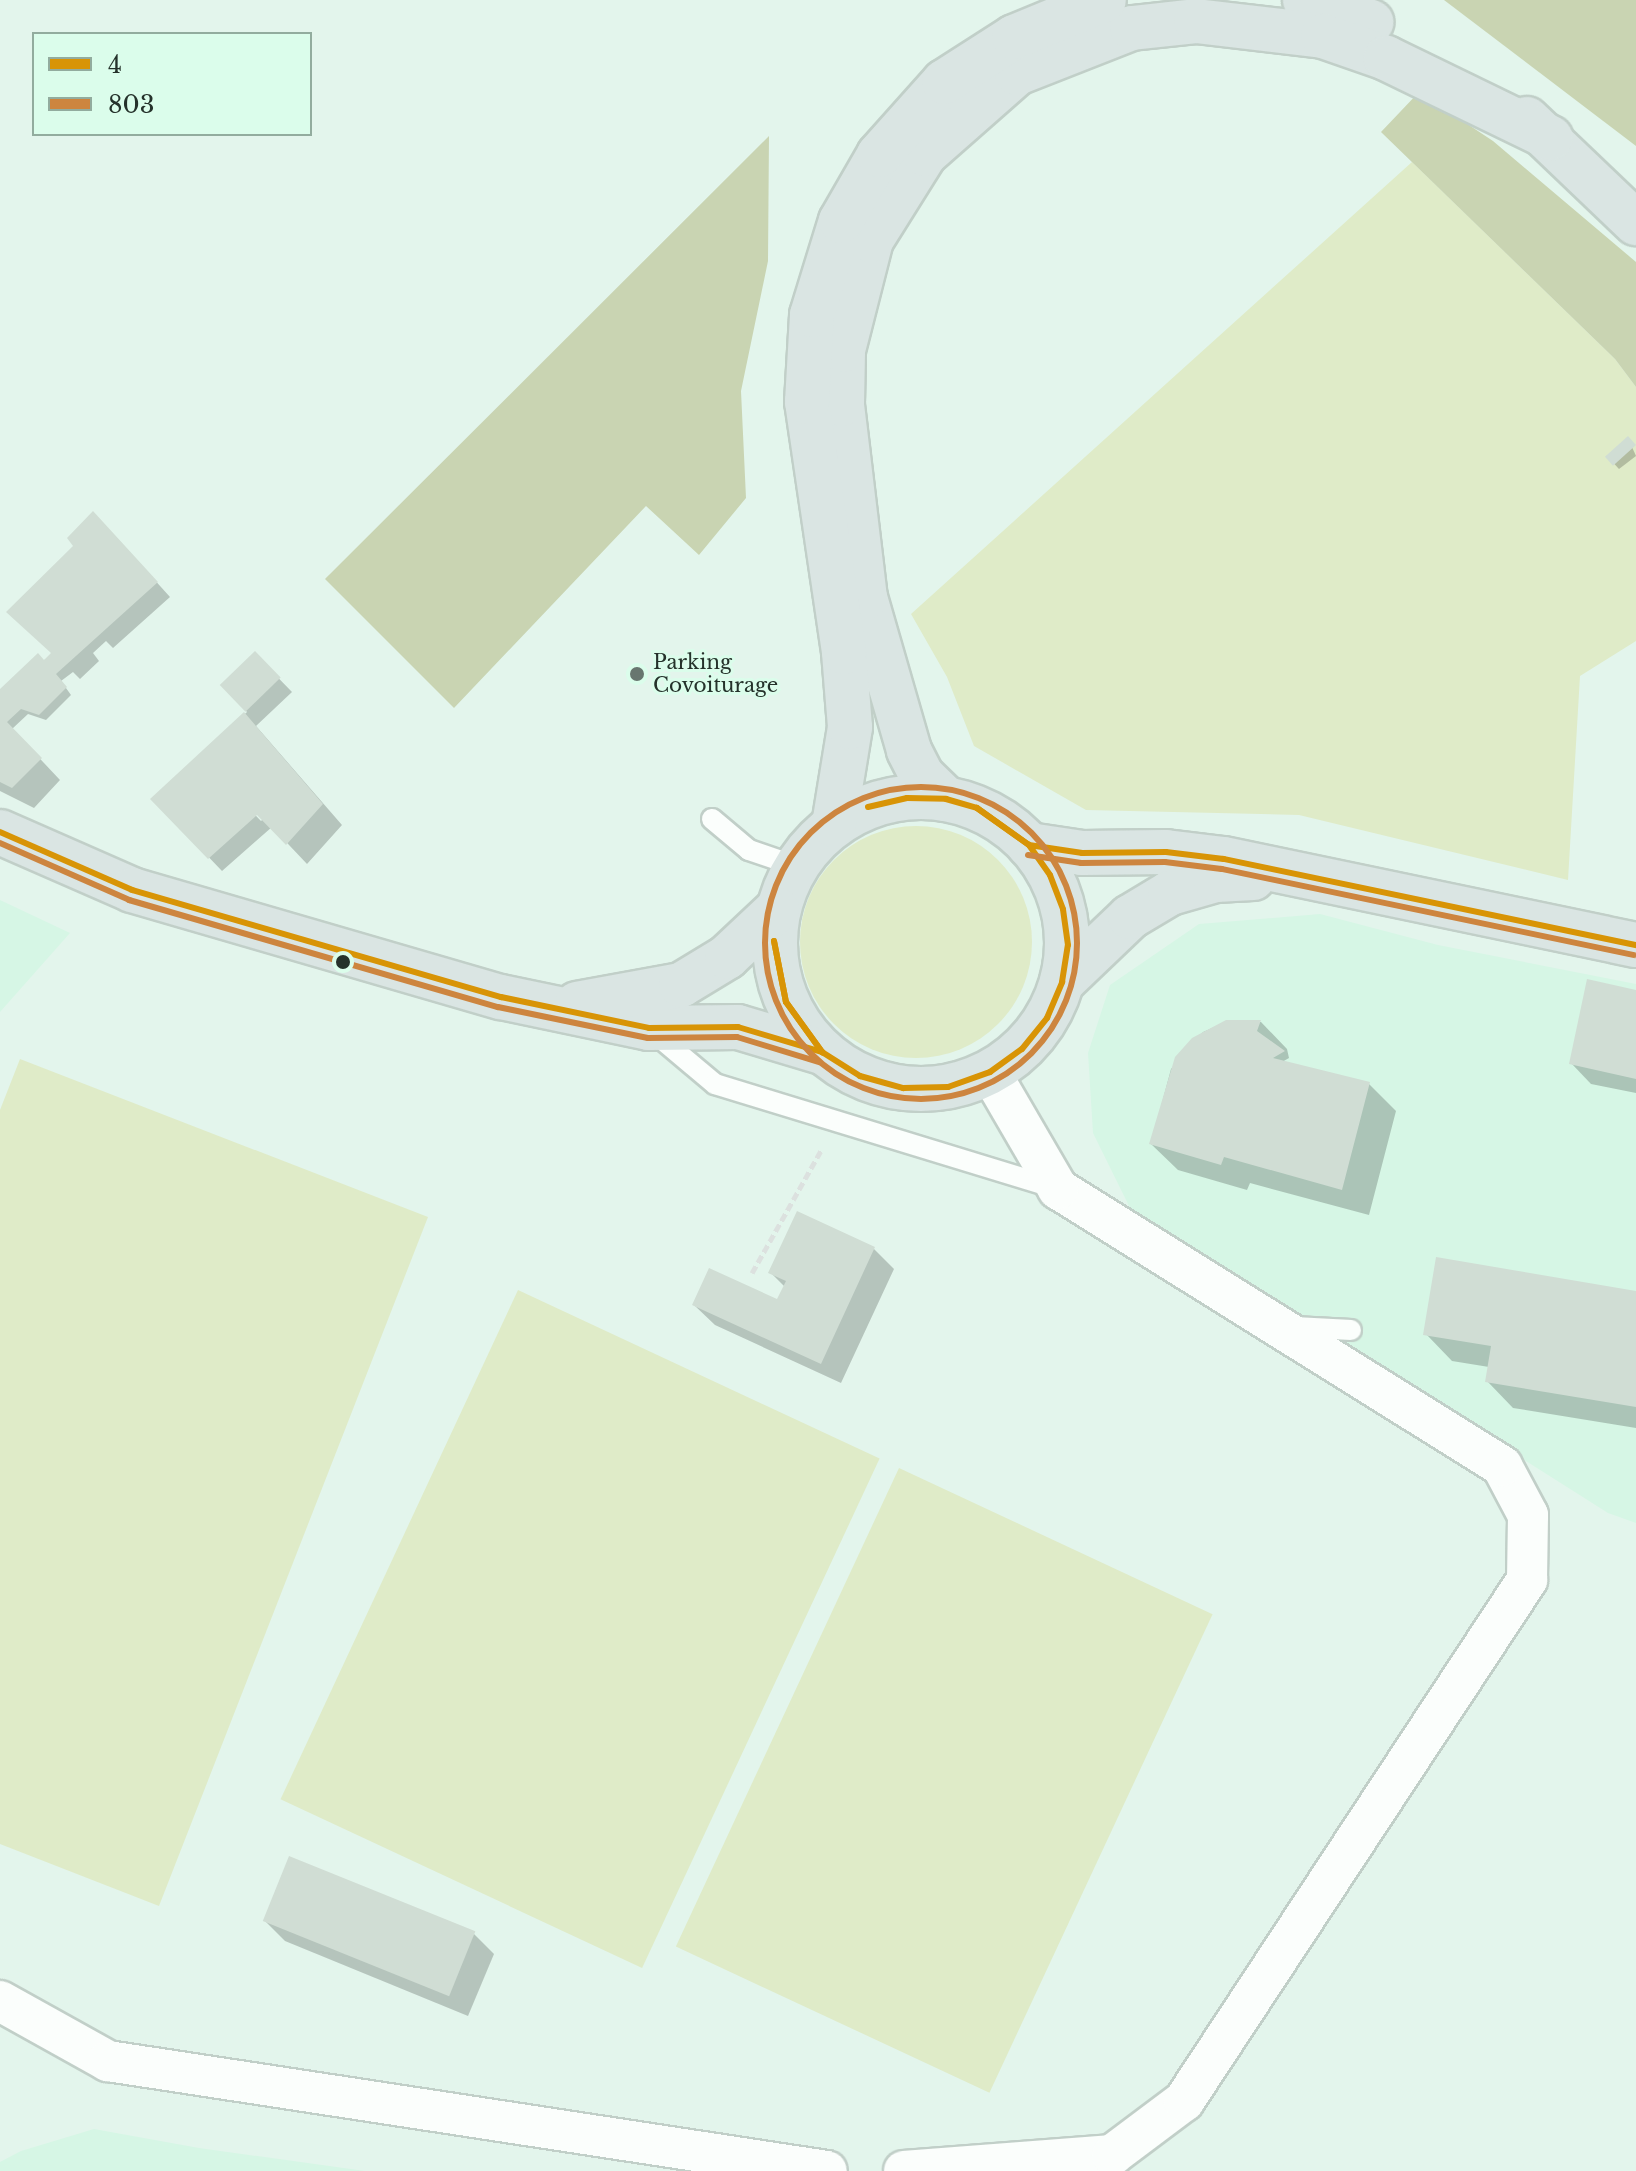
<!DOCTYPE html>
<html>
<head>
<meta charset="utf-8">
<style>
  body { margin:0 }
  #map { position:relative; width:1636px; height:2171px; overflow:hidden; background:#e3f5ec; font-family:"Libre Baskerville",serif }
  div>[style] { position:absolute }
  .built>* { inset:0; background:#d6f6e5 }
  .green>* { inset:0; background:#dfebc8; transform-origin:0 0 }
  .round { border-radius:50% }
  .forest>* { inset:0; background:#c9d4b2 }
  .shadow>* { inset:0; background:#0003 }
  .building>* { inset:0; background:#d0ddd4; transform-origin:0 0 }
  .path>* { height:5px; margin-top:-2.5px; transform-origin:0; background:repeating-linear-gradient(90deg,#dce1df 0 8px,transparent 0 12px) }
  .roads { filter:drop-shadow(2px 0 #c1cfc8) drop-shadow(-2px 0 #c1cfc8) drop-shadow(0 2px #c1cfc8) drop-shadow(0 -2px #c1cfc8) }
  .service>* { height:20px; margin:-10px; padding:0 10px; transform-origin:10px; border-radius:10px; background:#fbfefc }
  .minor>* { height:40px; margin:-20px; padding:0 20px; transform-origin:20px; border-radius:20px; background:#fbfefc }
  .primary>* { height:44px; margin:-22px; padding:0 22px; transform-origin:22px; border-radius:22px; background:#dae5e3 }
  .primary>.ring { margin:-22px; padding:0; box-sizing:content-box; background:none; border:44px solid #dae5e3; border-radius:50% }
  .bus-1>* { height:6px; margin:-3px; padding:0 3px; transform-origin:3px; border-radius:3px; background:#d89406 }
  .bus-2>* { height:6px; margin:-3px; padding:0 3px; transform-origin:3px; border-radius:3px; background:#cd853f }
  .bus-2>.ring { margin:-3px; padding:0; box-sizing:content-box; background:none; border:6px solid #cd853f; border-radius:50% }
  .dots>* { width:22px; height:22px; translate:-50% -50%; box-sizing:border-box; border:4px solid #dbfdeb; border-radius:50% }
  span { translate:-50% -50%; white-space:nowrap; text-align:center; line-height:1.15; -webkit-text-stroke:6px #dbfdeb; paint-order:stroke }
  .poi-label { font-size:20px; color:#25322b }
  .left { translate:0 -50%; text-align:left }
  .legend { position:absolute; left:32px; top:32px; width:280px; height:104px; box-sizing:border-box; background:#dbfdeb; border:2px solid #92ac9e; margin:0; padding:10px 14px; list-style:none; font-size:24px; color:#25322b }
  .legend li { display:flex; align-items:center; gap:16px; height:40px }
  .legend b { width:40px; border:2px solid #92ac9e }
</style>
</head>
<body>
<div id="map">
  <div class="built">
    <i style="clip-path:polygon(0 900px,70px 933px,0 1012px)"></i>
    <i style="clip-path:polygon(1320px 914px,1438px 945px,1636px 984px,1636px 1523px,1608px 1513px,1131px 1210px,1093px 1133px,1088px 1053px,1110px 985px,1199px 924px)"></i>
    <i style="clip-path:polygon(94px 2129px,199px 2148px,365px 2171px,0 2171px,0 2162px,21px 2151px)"></i>
  </div>
  <div class="green">
    <i style="clip-path:polygon(1412px 162px,1615px 359px,1636px 387px,1636px 641px,1580px 676px,1568px 880px,1299px 815px,1086px 810px,974px 746px,947px 677px,911px 614px)"></i>
    <i class="round" style="left:800px;top:826px;width:232px;height:232px"></i>
    <i style="clip-path:polygon(20px 1059px,428px 1217px,159px 1906px,0 1844px,0 1110px)"></i>
    <i style="left:518px;top:1290px;width:399px;height:562px;rotate:25deg"></i>
    <i style="left:899px;top:1468px;width:346px;height:528px;rotate:25deg"></i>
  </div>
  <div class="forest">
    <i style="clip-path:polygon(1444px 0,1636px 0,1636px 146px)"></i>
    <i style="clip-path:polygon(1419px 92px,1493px 141px,1636px 262px,1636px 387px,1615px 359px,1381px 132px)"></i>
    <i style="clip-path:polygon(769px 136px,768px 261px,741px 391px,746px 498px,699px 555px,646px 506px,454px 708px,325px 579px)"></i>
  </div>
  <div class="shadow">
    <i style="clip-path:polygon(1628px 438px,1636px 456px,1619px 469px,1607px 456px)"></i>
    <i style="clip-path:polygon(115px 536px,170px 597px,113px 648px,106px 641px,93px 653px,99px 661px,80px 679px,73px 672px,61px 681px,71px 695px,46px 720px,28px 714px,12px 729px,60px 780px,34px 808px,0 791px,0 691px,53px 654px)"></i>
    <i style="clip-path:polygon(evenodd,255px 654px,292px 692px,256px 726px,342px 825px,307px 864px,272px 827px,222px 871px,153px 799px,247px 712px,222px 684px,255px 654px,215px 773px,264px 818px,261px 821px,215px 773px)"></i>
    <i style="clip-path:polygon(1636px 991px,1636px 1093px,1591px 1084px,1571px 1063px)"></i>
    <i style="clip-path:polygon(1226px 1022px,1261px 1022px,1287px 1049px,1289px 1058px,1282px 1062px,1369px 1084px,1396px 1111px,1369px 1215px,1250px 1183px,1247px 1190px,1178px 1170px,1151px 1144px,1171px 1069px,1203px 1032px)"></i>
    <i style="clip-path:polygon(873px 1248px,894px 1269px,841px 1383px,715px 1325px,694px 1305px,778px 1302px,785px 1287px,771px 1273px)"></i>
    <i style="clip-path:polygon(1636px 1293px,1636px 1428px,1513px 1408px,1487px 1381px,1489px 1367px,1452px 1361px,1426px 1334px)"></i>
    <i style="clip-path:polygon(265px 1921px,474px 1934px,494px 1954px,468px 2016px,285px 1941px)"></i>
  </div>
  <div class="building">
    <i style="left:1628px;top:436px;width:12px;height:31px;rotate:48deg"></i>
    <i style="clip-path:polygon(93px 511px,158px 582px,56px 674px,67px 687px,39px 715px,21px 709px,7px 722px,42px 758px,12px 788px,0 782px,0 689px,38px 653px,44px 660px,51px 653px,6px 612px,73px 546px,67px 538px)"></i>
    <i style="left:255px;top:651px;width:37px;height:49px;rotate:46deg"></i>
    <i style="clip-path:polygon(244px 712px,323px 804px,286px 845px,257px 815px,208px 859px,150px 799px)"></i>
    <i style="clip-path:polygon(1587px 979px,1636px 990px,1636px 1079px,1569px 1064px)"></i>
    <i style="clip-path:polygon(1226px 1020px,1261px 1020px,1257px 1031px,1285px 1051px,1273px 1058px,1370px 1082px,1342px 1190px,1224px 1157px,1221px 1165px,1149px 1144px,1175px 1057px,1192px 1038px)"></i>
    <i style="clip-path:polygon(797px 1211px,875px 1247px,821px 1364px,692px 1305px,709px 1268px,777px 1299px,786px 1281px,768px 1273px)"></i>
    <i style="clip-path:polygon(1436px 1257px,1636px 1291px,1636px 1407px,1485px 1382px,1491px 1346px,1423px 1335px)"></i>
    <i style="left:289px;top:1856px;width:201px;height:70px;rotate:22deg"></i>
  </div>
  <div class="path">
    <i style="left:752px;top:1273px;width:142px;rotate:-60.6deg"></i>
  </div>
  <div class="roads">
    <div class="service">
      <i style="left:712px;top:819px;width:48px;rotate:40deg"></i>
      <i style="left:749px;top:850px;width:50px;rotate:18.8deg"></i>
      <i style="left:653px;top:1032px;width:81px;rotate:40deg"></i>
      <i style="left:715px;top:1084px;width:356px;rotate:17deg"></i>
      <i style="left:1295px;top:1327px;width:56px;rotate:3.1deg"></i>
    </div>
    <div class="minor">
      <i style="left:0;top:2001px;width:124px;rotate:29.1deg"></i>
      <i style="left:108px;top:2061px;width:727px;rotate:8.7deg"></i>
      <i style="left:904px;top:2171px;width:209px;rotate:-4.4deg"></i>
      <i style="left:1112px;top:2155px;width:90px;rotate:-36.9deg"></i>
      <i style="left:1184px;top:2101px;width:624px;rotate:-56.64deg"></i>
      <i style="left:1527px;top:1580px;width:65px;rotate:-89.1deg"></i>
      <i style="left:1528px;top:1515px;width:55px;rotate:-118deg"></i>
      <i style="left:1502px;top:1466px;width:523px;rotate:-148.04deg"></i>
      <i style="left:1058px;top:1189px;width:135px;rotate:-120.2deg"></i>
    </div>
    <div class="primary">
      <i style="left:1305px;top:0;width:70px;rotate:18.4deg"></i>
      <i style="left:1527px;top:119px;width:151px;rotate:43.7deg"></i>
      <i class="ring" style="left:775px;top:797px;width:248px;height:248px"></i>
      <i style="left:946px;top:799px;width:33px;rotate:-136deg"></i>
      <i style="left:922px;top:776px;width:29px;rotate:-117deg"></i>
      <i style="left:909px;top:750px;width:158px;rotate:-106.1deg"></i>
      <i style="left:865px;top:598px;width:195px;rotate:-96.8deg"></i>
      <i style="left:842px;top:404px;width:54px;rotate:-88.9deg"></i>
      <i style="left:843px;top:350px;width:114px;rotate:-75.7deg"></i>
      <i style="left:871px;top:240px;width:102px;rotate:-57.9deg"></i>
      <i style="left:925px;top:154px;width:123px;rotate:-41.4deg"></i>
      <i style="left:1017px;top:73px;width:123px;rotate:-21.4deg"></i>
      <i style="left:1132px;top:28px;width:64px;rotate:-6.2deg"></i>
      <i style="left:1196px;top:21px;width:128px;rotate:6.7deg"></i>
      <i style="left:1323px;top:36px;width:67px;rotate:19.2deg"></i>
      <i style="left:1386px;top:58px;width:183px;rotate:25.9deg"></i>
      <i style="left:834px;top:825px;width:99px;rotate:-80.7deg"></i>
      <i style="left:850px;top:727px;width:75px;rotate:-94.6deg"></i>
      <i style="left:844px;top:652px;width:253px;rotate:-98.4deg"></i>
      <i style="left:807px;top:402px;width:87px;rotate:-86.7deg"></i>
      <i style="left:812px;top:315px;width:98px;rotate:-72.9deg"></i>
      <i style="left:841px;top:221px;width:76px;rotate:-60.1deg"></i>
      <i style="left:879px;top:155px;width:98px;rotate:-48.3deg"></i>
      <i style="left:944px;top:82px;width:83px;rotate:-32.7deg"></i>
      <i style="left:1014px;top:37px;width:97px;rotate:-22.3deg"></i>
      <i style="left:0;top:832px;width:144px;rotate:23.7deg"></i>
      <i style="left:132px;top:890px;width:384px;rotate:16.2deg"></i>
      <i style="left:501px;top:997px;width:151px;rotate:11.8deg"></i>
      <i style="left:649px;top:1028px;width:89px;rotate:-0.6deg"></i>
      <i style="left:738px;top:1027px;width:88px;rotate:16.6deg"></i>
      <i style="left:1029px;top:845px;width:54px;rotate:8.6deg"></i>
      <i style="left:1082px;top:853px;width:84px;rotate:-0.7deg"></i>
      <i style="left:1166px;top:852px;width:58px;rotate:6.9deg"></i>
      <i style="left:1224px;top:859px;width:421px;rotate:11.8deg"></i>
      <i style="left:1062px;top:982px;width:94px;rotate:-43.7deg"></i>
      <i style="left:1130px;top:917px;width:47px;rotate:-31deg"></i>
      <i style="left:1170px;top:893px;width:48px;rotate:-15.8deg"></i>
      <i style="left:1216px;top:880px;width:37px;rotate:-3deg"></i>
      <i style="left:577px;top:1004px;width:106px;rotate:-10.4deg"></i>
      <i style="left:681px;top:985px;width:54px;rotate:-31.3deg"></i>
      <i style="left:727px;top:957px;width:69px;rotate:-43.2deg"></i>
    </div>
  </div>
  <div class="bus-1">
    <i style="left:868px;top:807px;width:40px;rotate:-13deg"></i>
    <i style="left:907px;top:798px;width:39px;rotate:1deg"></i>
    <i style="left:946px;top:799px;width:32px;rotate:16deg"></i>
    <i style="left:977px;top:808px;width:64px;rotate:35.4deg"></i>
    <i style="left:977px;top:808px;width:64px;rotate:35.4deg"></i>
    <i style="left:0;top:832px;width:144px;rotate:23.7deg"></i>
    <i style="left:132px;top:890px;width:384px;rotate:16.2deg"></i>
    <i style="left:501px;top:997px;width:151px;rotate:11.8deg"></i>
    <i style="left:649px;top:1028px;width:89px;rotate:-0.6deg"></i>
    <i style="left:738px;top:1027px;width:88px;rotate:16.6deg"></i>
    <i style="left:1029px;top:845px;width:54px;rotate:8.6deg"></i>
    <i style="left:1082px;top:853px;width:84px;rotate:-0.7deg"></i>
    <i style="left:1166px;top:852px;width:58px;rotate:6.9deg"></i>
    <i style="left:1224px;top:859px;width:421px;rotate:11.8deg"></i>
    <i style="left:774px;top:941px;width:62px;rotate:78.9deg"></i>
    <i style="left:774px;top:941px;width:62px;rotate:78.9deg"></i>
    <i style="left:786px;top:1002px;width:62px;rotate:54.2deg"></i>
    <i style="left:786px;top:1002px;width:62px;rotate:54.2deg"></i>
    <i style="left:822px;top:1052px;width:45px;rotate:32.3deg"></i>
    <i style="left:860px;top:1076px;width:45px;rotate:15.6deg"></i>
    <i style="left:903px;top:1088px;width:45px;rotate:-1.3deg"></i>
    <i style="left:948px;top:1087px;width:45px;rotate:-19.7deg"></i>
    <i style="left:990px;top:1072px;width:39px;rotate:-36deg"></i>
    <i style="left:1022px;top:1049px;width:40px;rotate:-51deg"></i>
    <i style="left:1047px;top:1018px;width:39px;rotate:-67deg"></i>
    <i style="left:1062px;top:982px;width:37px;rotate:-81deg"></i>
    <i style="left:1068px;top:945px;width:36px;rotate:-98deg"></i>
    <i style="left:1063px;top:909px;width:36px;rotate:-111deg"></i>
    <i style="left:1050px;top:875px;width:37px;rotate:-125deg"></i>
  </div>
  <div class="bus-2">
    <i class="ring" style="left:765px;top:787px;width:306px;height:306px"></i>
    <i style="left:0;top:843px;width:141px;rotate:23.8deg"></i>
    <i style="left:129px;top:900px;width:384px;rotate:16.2deg"></i>
    <i style="left:498px;top:1007px;width:153px;rotate:11.7deg"></i>
    <i style="left:648px;top:1038px;width:89px;rotate:-0.6deg"></i>
    <i style="left:737px;top:1037px;width:86px;rotate:17deg"></i>
    <i style="left:1028px;top:855px;width:54px;rotate:8.6deg"></i>
    <i style="left:1081px;top:863px;width:84px;rotate:-0.7deg"></i>
    <i style="left:1165px;top:862px;width:57px;rotate:7deg"></i>
    <i style="left:1222px;top:869px;width:421px;rotate:11.8deg"></i>
  </div>
  <div class="dots">
    <i style="left:637px;top:674px;background:#68766f"></i>
    <i style="left:343px;top:962px;background:#25322b"></i>
  </div>
  <div class="poi-label">
    <span class="left" style="left:653px;top:674px">Parking<br>Covoiturage</span>
  </div>
  <ul class="legend">
  <li><b style="height:10px;background:#d89406"></b>4</li>
  <li><b style="height:10px;background:#cd853f"></b>803</li>
  </ul>
</div>
</body>
</html>
